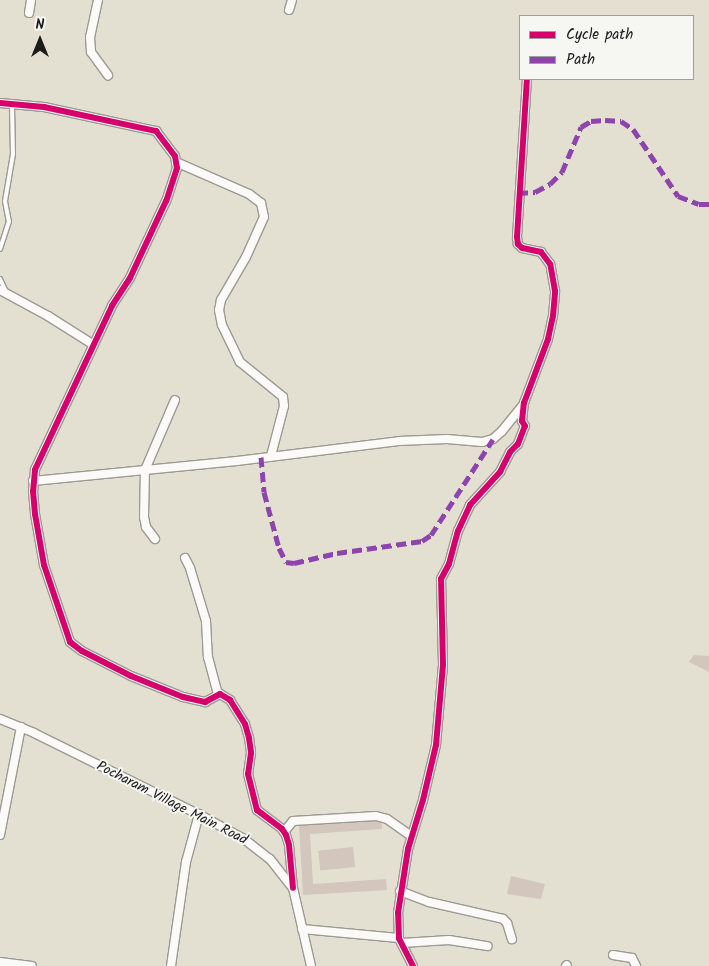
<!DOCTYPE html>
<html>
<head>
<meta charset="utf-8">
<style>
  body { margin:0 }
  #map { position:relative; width:709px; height:966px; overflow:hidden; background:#e3e0d1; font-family:Kalam,sans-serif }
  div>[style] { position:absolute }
  .building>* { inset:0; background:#d3c6bd; transform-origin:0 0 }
  .roads { filter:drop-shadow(1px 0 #9b9a91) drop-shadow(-1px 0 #9b9a91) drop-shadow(0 1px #9b9a91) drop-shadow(0 -1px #9b9a91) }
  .service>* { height:4px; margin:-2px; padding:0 2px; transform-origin:2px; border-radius:2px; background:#fbfaf8 }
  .minor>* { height:8px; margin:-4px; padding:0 4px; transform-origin:4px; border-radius:4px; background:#fbfaf8 }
  .quiet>* { height:5px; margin-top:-2.5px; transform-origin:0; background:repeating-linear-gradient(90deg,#8e44ad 0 10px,transparent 0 15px) }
  .cycleway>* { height:6px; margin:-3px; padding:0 3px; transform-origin:3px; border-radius:3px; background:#d6006c }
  span { translate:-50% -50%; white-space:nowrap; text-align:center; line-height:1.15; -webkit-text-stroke:4px #f6f6f2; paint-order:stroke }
  .street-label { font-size:14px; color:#1c1c1c }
  .legend { position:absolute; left:519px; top:15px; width:175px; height:65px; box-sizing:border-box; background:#f6f6f2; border:1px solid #9f9f9c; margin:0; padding:6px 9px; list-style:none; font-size:15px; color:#1c1c1c }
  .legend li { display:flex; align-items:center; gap:10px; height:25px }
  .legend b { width:25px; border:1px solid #9f9f9c }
  .north { position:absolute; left:15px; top:15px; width:50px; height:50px; -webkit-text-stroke:4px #f6f6f2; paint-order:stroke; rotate:0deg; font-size:14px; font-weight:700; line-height:20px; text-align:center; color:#1c1c1c }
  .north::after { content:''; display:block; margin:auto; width:18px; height:22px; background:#1c1c1c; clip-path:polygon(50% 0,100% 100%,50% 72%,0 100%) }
</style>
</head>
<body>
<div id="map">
  <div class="building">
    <i style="clip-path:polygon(694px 655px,709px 656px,709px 672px,689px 662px)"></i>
    <i style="clip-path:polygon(382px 820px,382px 829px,310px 834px,313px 884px,386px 879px,387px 890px,303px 895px,299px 825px)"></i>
    <i style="left:353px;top:847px;width:20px;height:35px;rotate:84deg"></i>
    <i style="clip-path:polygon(511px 876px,545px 884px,541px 899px,507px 894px)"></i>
  </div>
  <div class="roads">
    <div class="service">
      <i style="left:0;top:249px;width:28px;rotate:-72deg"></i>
      <i style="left:9px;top:222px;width:21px;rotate:-101deg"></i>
      <i style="left:5px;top:201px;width:48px;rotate:-80.3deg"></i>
      <i style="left:13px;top:154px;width:49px;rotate:-91.2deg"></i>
      <i style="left:0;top:279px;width:14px;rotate:65deg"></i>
    </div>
    <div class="minor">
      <i style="left:98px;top:0;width:38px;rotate:102deg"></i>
      <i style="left:90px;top:37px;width:15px;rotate:86deg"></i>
      <i style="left:91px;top:52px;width:29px;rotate:54deg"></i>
      <i style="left:289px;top:10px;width:10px;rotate:-73deg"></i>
      <i style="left:29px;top:13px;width:13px;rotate:-81deg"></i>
      <i style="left:0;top:103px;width:44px;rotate:5.2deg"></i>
      <i style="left:44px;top:107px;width:115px;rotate:12.1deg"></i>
      <i style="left:156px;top:131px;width:31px;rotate:53deg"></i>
      <i style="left:175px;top:156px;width:12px;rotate:81deg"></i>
      <i style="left:177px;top:168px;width:35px;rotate:108deg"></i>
      <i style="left:166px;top:201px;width:85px;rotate:115.1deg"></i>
      <i style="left:130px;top:278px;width:33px;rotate:123deg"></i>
      <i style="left:112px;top:306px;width:181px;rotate:115.2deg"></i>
      <i style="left:35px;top:470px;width:21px;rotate:95deg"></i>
      <i style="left:33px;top:491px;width:23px;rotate:85deg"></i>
      <i style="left:35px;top:514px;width:52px;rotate:80deg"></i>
      <i style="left:44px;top:565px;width:81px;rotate:71.3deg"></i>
      <i style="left:70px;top:642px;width:15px;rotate:37deg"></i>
      <i style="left:82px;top:651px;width:55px;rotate:27deg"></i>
      <i style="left:131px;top:676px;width:56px;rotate:22deg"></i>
      <i style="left:183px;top:697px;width:23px;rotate:13deg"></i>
      <i style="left:205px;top:702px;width:17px;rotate:-28deg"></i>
      <i style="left:220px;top:694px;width:12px;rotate:31deg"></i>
      <i style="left:230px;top:700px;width:28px;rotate:58deg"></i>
      <i style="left:245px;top:724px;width:15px;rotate:74deg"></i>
      <i style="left:249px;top:738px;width:15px;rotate:82deg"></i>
      <i style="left:251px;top:753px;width:21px;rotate:98deg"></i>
      <i style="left:248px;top:774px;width:37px;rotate:76deg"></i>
      <i style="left:257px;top:810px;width:31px;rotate:37deg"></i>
      <i style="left:282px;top:829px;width:7px;rotate:56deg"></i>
      <i style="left:286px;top:835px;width:10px;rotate:73deg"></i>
      <i style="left:289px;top:845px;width:43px;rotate:84.7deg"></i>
      <i style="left:176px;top:162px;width:80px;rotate:23.7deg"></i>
      <i style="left:249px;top:194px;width:15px;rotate:37deg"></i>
      <i style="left:261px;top:203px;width:14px;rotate:78deg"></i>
      <i style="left:264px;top:217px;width:44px;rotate:114.2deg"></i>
      <i style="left:246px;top:257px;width:50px;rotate:120.2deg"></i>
      <i style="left:221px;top:300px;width:10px;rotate:101deg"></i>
      <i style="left:219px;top:310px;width:15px;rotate:79deg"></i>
      <i style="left:222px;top:325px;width:41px;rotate:64.1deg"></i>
      <i style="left:240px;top:362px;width:55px;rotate:39.1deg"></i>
      <i style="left:283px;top:397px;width:9px;rotate:84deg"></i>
      <i style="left:284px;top:406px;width:52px;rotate:104.6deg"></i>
      <i style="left:0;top:290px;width:55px;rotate:28.4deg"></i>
      <i style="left:48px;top:316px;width:54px;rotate:32.2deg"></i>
      <i style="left:33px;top:481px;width:205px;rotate:-5.6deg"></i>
      <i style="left:237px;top:461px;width:163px;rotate:-7deg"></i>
      <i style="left:399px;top:441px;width:48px;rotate:-2.4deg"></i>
      <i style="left:447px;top:439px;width:35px;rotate:5deg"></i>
      <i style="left:482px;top:442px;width:11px;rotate:-15deg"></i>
      <i style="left:493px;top:439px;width:12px;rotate:-42deg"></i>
      <i style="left:502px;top:431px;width:33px;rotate:-51deg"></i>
      <i style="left:155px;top:539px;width:15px;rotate:-127deg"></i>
      <i style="left:146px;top:527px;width:10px;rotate:-101deg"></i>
      <i style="left:144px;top:517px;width:47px;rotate:-88.8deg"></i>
      <i style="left:145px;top:470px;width:76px;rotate:-66.8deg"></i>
      <i style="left:185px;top:558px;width:11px;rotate:63deg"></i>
      <i style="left:190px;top:568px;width:55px;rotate:73.2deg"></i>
      <i style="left:206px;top:621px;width:36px;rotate:87deg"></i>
      <i style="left:208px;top:657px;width:38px;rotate:75deg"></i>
      <i style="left:0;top:719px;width:37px;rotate:22deg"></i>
      <i style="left:34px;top:733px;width:187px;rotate:26.3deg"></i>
      <i style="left:202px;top:816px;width:48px;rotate:28.7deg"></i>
      <i style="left:244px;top:839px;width:33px;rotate:38deg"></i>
      <i style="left:270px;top:859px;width:37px;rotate:52deg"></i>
      <i style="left:293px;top:888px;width:80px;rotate:77deg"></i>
      <i style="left:284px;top:832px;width:14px;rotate:-51deg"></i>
      <i style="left:293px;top:821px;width:83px;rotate:-3.4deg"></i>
      <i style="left:376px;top:816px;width:11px;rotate:15deg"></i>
      <i style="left:387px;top:819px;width:29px;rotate:35deg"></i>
      <i style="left:0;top:835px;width:110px;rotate:-79deg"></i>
      <i style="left:400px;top:891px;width:31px;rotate:21deg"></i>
      <i style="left:429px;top:902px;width:76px;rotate:12.9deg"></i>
      <i style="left:503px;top:919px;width:6px;rotate:45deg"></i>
      <i style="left:507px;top:923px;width:17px;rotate:73deg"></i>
      <i style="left:302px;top:929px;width:97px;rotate:5.3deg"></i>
      <i style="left:402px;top:943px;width:47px;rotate:-3.7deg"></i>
      <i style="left:449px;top:940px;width:39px;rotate:9deg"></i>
      <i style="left:613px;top:955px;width:19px;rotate:9deg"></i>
      <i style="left:632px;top:958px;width:9px;rotate:63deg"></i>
      <i style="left:0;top:962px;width:32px;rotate:7deg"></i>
      <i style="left:171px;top:966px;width:105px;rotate:-81.8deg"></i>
      <i style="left:186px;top:862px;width:50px;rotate:-74.8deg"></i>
      <i style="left:413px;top:966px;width:31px;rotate:-117deg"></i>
      <i style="left:399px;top:938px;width:25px;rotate:-92deg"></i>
      <i style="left:398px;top:913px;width:65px;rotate:-81.1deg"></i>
      <i style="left:408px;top:849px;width:51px;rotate:-73deg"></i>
      <i style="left:423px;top:800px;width:57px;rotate:-76.7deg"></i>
      <i style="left:436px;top:745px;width:80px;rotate:-85deg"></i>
      <i style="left:443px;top:665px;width:86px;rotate:-91.3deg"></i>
      <i style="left:441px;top:579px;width:17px;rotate:-62deg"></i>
      <i style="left:449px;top:564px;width:34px;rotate:-75deg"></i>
      <i style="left:458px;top:531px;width:29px;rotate:-65deg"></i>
      <i style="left:470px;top:505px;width:45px;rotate:-47.7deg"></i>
      <i style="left:500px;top:472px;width:22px;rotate:-63deg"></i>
      <i style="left:510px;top:452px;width:11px;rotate:-45deg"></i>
      <i style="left:518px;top:444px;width:19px;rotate:-69deg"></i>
      <i style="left:525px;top:426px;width:6px;rotate:-121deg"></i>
      <i style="left:522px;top:421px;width:18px;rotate:-84deg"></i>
      <i style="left:524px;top:403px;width:68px;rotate:-69.4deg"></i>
      <i style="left:548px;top:339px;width:24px;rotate:-78deg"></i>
      <i style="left:553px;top:316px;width:25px;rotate:-85deg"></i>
      <i style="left:555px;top:291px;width:27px;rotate:-100deg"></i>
      <i style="left:550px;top:264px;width:15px;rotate:-127deg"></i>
      <i style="left:541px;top:252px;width:19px;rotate:-168deg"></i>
      <i style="left:522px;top:248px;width:6px;rotate:-135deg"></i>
      <i style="left:518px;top:244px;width:7px;rotate:-98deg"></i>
      <i style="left:517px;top:237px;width:158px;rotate:-86.4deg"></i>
      <i style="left:566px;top:966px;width:1px;rotate:-45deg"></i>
    </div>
  </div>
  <div class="quiet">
    <i style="left:518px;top:193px;width:17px;rotate:-3deg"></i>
    <i style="left:535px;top:192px;width:17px;rotate:-28deg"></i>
    <i style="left:550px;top:184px;width:17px;rotate:-45deg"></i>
    <i style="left:562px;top:172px;width:49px;rotate:-67.1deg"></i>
    <i style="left:581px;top:127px;width:12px;rotate:-31deg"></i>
    <i style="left:591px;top:121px;width:14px;rotate:-4deg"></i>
    <i style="left:605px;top:120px;width:16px;rotate:4deg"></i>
    <i style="left:621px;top:121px;width:14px;rotate:34deg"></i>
    <i style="left:633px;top:129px;width:81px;rotate:56.1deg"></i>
    <i style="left:678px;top:196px;width:22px;rotate:21deg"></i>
    <i style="left:699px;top:204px;width:10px"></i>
    <i style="left:261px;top:457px;width:35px;rotate:85deg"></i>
    <i style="left:264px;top:492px;width:58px;rotate:75deg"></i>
    <i style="left:279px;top:548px;width:16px;rotate:63deg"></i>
    <i style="left:286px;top:562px;width:8px;rotate:7deg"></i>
    <i style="left:294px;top:563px;width:44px;rotate:-13.1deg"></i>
    <i style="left:337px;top:553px;width:86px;rotate:-8deg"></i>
    <i style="left:422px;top:541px;width:11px;rotate:-34deg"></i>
    <i style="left:431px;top:535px;width:114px;rotate:-57.1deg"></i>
  </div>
  <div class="cycleway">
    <i style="left:0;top:103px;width:44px;rotate:5.2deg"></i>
    <i style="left:44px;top:107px;width:115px;rotate:12.1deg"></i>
    <i style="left:156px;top:131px;width:31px;rotate:53deg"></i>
    <i style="left:175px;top:156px;width:12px;rotate:81deg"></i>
    <i style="left:177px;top:168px;width:35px;rotate:108deg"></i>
    <i style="left:166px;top:201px;width:85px;rotate:115.1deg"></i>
    <i style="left:130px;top:278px;width:33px;rotate:123deg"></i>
    <i style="left:112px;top:306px;width:181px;rotate:115.2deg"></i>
    <i style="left:35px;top:470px;width:21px;rotate:95deg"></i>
    <i style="left:33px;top:491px;width:23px;rotate:85deg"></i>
    <i style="left:35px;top:514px;width:52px;rotate:80deg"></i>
    <i style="left:44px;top:565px;width:81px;rotate:71.3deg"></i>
    <i style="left:70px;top:642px;width:15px;rotate:37deg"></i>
    <i style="left:82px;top:651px;width:55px;rotate:27deg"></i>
    <i style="left:131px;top:676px;width:56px;rotate:22deg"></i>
    <i style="left:183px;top:697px;width:23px;rotate:13deg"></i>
    <i style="left:205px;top:702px;width:17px;rotate:-28deg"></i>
    <i style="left:220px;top:694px;width:12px;rotate:31deg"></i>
    <i style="left:230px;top:700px;width:28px;rotate:58deg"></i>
    <i style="left:245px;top:724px;width:15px;rotate:74deg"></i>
    <i style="left:249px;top:738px;width:15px;rotate:82deg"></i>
    <i style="left:251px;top:753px;width:21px;rotate:98deg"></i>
    <i style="left:248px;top:774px;width:37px;rotate:76deg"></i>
    <i style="left:257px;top:810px;width:31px;rotate:37deg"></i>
    <i style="left:282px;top:829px;width:7px;rotate:56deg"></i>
    <i style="left:286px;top:835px;width:10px;rotate:73deg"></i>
    <i style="left:289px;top:845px;width:43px;rotate:84.7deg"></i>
    <i style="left:413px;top:966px;width:31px;rotate:-117deg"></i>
    <i style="left:399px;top:938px;width:25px;rotate:-92deg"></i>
    <i style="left:398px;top:913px;width:65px;rotate:-81.1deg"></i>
    <i style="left:408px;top:849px;width:51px;rotate:-73deg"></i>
    <i style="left:423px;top:800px;width:57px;rotate:-76.7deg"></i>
    <i style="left:436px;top:745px;width:80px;rotate:-85deg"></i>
    <i style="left:443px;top:665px;width:86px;rotate:-91.3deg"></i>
    <i style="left:441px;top:579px;width:17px;rotate:-62deg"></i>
    <i style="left:449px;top:564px;width:34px;rotate:-75deg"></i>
    <i style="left:458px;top:531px;width:29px;rotate:-65deg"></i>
    <i style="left:470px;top:505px;width:45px;rotate:-47.7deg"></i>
    <i style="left:500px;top:472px;width:22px;rotate:-63deg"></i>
    <i style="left:510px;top:452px;width:11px;rotate:-45deg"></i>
    <i style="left:518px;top:444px;width:19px;rotate:-69deg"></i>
    <i style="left:525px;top:426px;width:6px;rotate:-121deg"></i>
    <i style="left:522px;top:421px;width:18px;rotate:-84deg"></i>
    <i style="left:524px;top:403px;width:68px;rotate:-69.4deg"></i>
    <i style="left:548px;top:339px;width:24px;rotate:-78deg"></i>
    <i style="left:553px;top:316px;width:25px;rotate:-85deg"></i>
    <i style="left:555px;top:291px;width:27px;rotate:-100deg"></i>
    <i style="left:550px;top:264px;width:15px;rotate:-127deg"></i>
    <i style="left:541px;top:252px;width:19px;rotate:-168deg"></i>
    <i style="left:522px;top:248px;width:6px;rotate:-135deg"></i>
    <i style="left:518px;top:244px;width:7px;rotate:-98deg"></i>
    <i style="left:517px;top:237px;width:158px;rotate:-86.4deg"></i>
  </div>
  <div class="street-label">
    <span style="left:172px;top:803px;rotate:27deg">Pocharam Village Main Road</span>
  </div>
  <ul class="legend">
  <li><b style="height:6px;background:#d6006c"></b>Cycle path</li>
  <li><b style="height:6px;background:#8e44ad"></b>Path</li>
  </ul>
  <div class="north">N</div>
</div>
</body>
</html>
